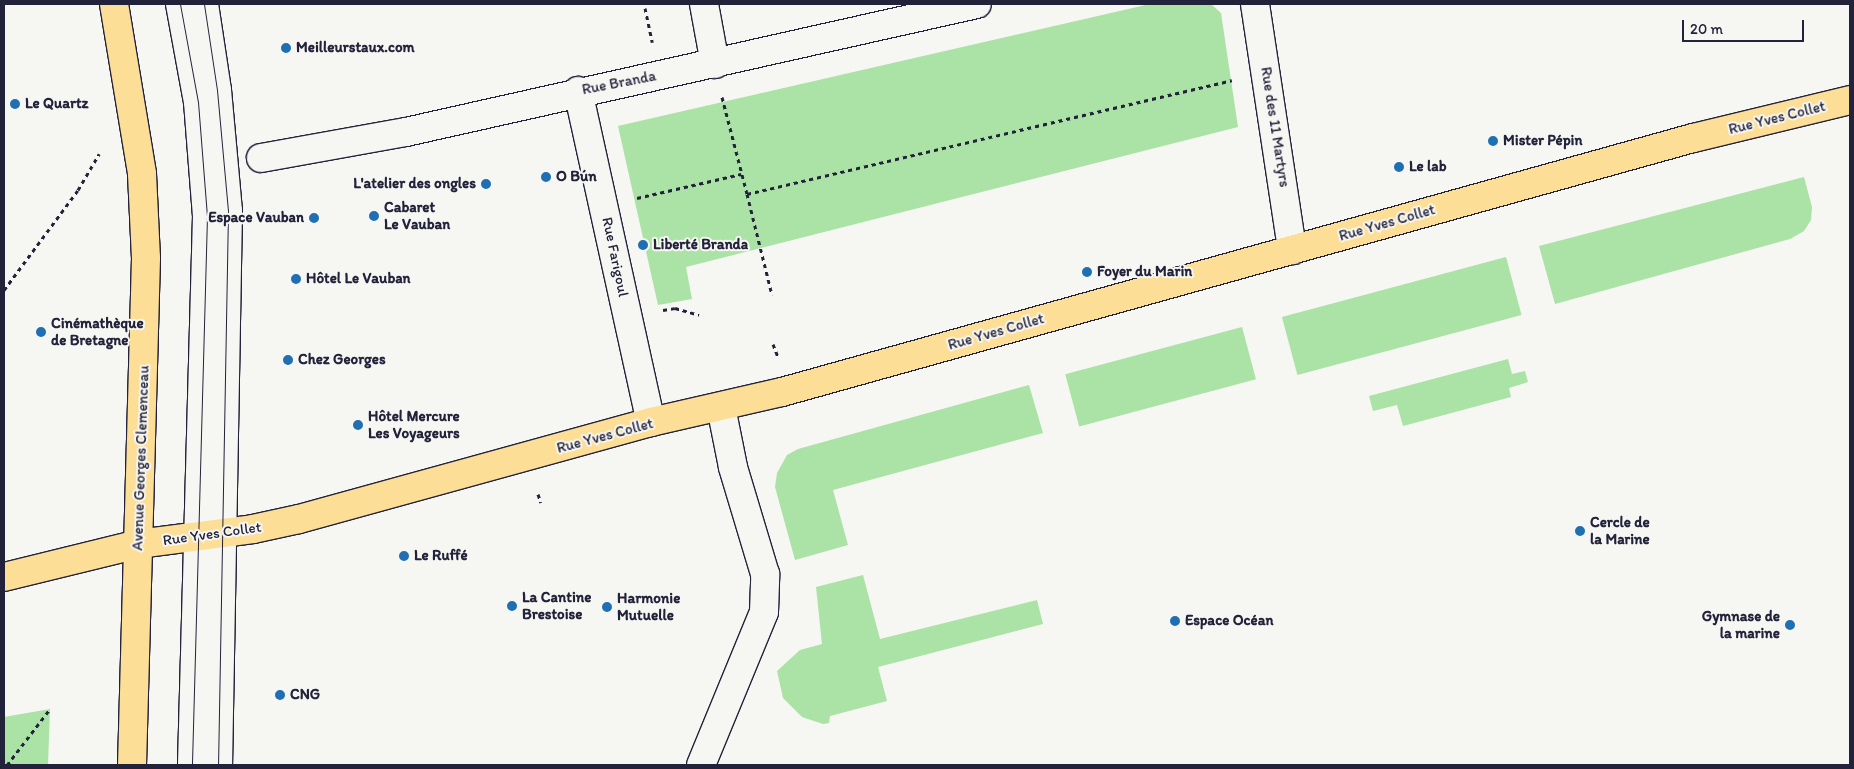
<!DOCTYPE html>
<html>
<head>
<meta charset="utf-8">
<style>
  body { margin:0 }
  #map { position:relative; width:1854px; height:769px; overflow:hidden; background:#f6f6f2; font-family:Itim,sans-serif }
  div>[style] { position:absolute }
  .green>* { inset:0; background:#abe2a6; transform-origin:0 0 }
  .path>* { height:3px; margin-top:-1.5px; transform-origin:0; background:repeating-linear-gradient(90deg,#22223b 0 4px,transparent 0 8px) }
  .roads { filter:drop-shadow(1px 0 #22223b) drop-shadow(-1px 0 #22223b) drop-shadow(0 1px #22223b) drop-shadow(0 -1px #22223b) }
  .minor>* { height:28px; margin:-14px; padding:0 14px; transform-origin:14px; border-radius:14px; background:#f6f6f2 }
  .major>* { height:28px; margin:-14px; padding:0 14px; transform-origin:14px; border-radius:14px; background:#fdde96 }
  .tram>* { height:1px; margin:-0.5px; padding:0 0.5px; transform-origin:0.5px; border-radius:0.5px; background:#22223b }
  .dots>* { width:14px; height:14px; translate:-50% -50%; box-sizing:border-box; border:2px solid #f6f6f2; border-radius:50% }
  span { translate:-50% -50%; white-space:nowrap; text-align:center; line-height:1.15; -webkit-text-stroke:4px #f6f6f2; paint-order:stroke }
  .poi-label { font-size:15px; color:#22223b; font-weight:700 }
  .left { translate:0 -50%; text-align:left }
  .right { translate:-100% -50%; text-align:right }
  .street-label { font-size:15px; color:#22223b }
  .frame { position:absolute; inset:0; border:5px solid #22223b; pointer-events:none }
  .scale { position:absolute; left:1682px; top:20px; width:122px; height:22px; box-sizing:border-box; border:2px solid #22223b; border-top:0; padding-left:6px; font-size:15px; line-height:18px; white-space:nowrap; color:#22223b; -webkit-text-stroke:4px #f6f6f2; paint-order:stroke }
</style>
</head>
<body>
<div id="map">
  <div class="green">
    <i style="clip-path:polygon(1150px 4px,1211px 4px,1221px 13px,1238px 127px,686px 267px,692px 299px,658px 305px,618px 126px)"></i>
    <i style="clip-path:polygon(1804px 177px,1812px 207px,1811px 220px,1804px 231px,1790px 239px,1555px 304px,1539px 246px)"></i>
    <i style="left:1506px;top:257px;width:60px;height:232px;rotate:75deg"></i>
    <i style="left:1242px;top:327px;width:54px;height:183px;rotate:75deg"></i>
    <i style="clip-path:polygon(1508px 359px,1512px 374px,1525px 371px,1528px 382px,1509px 388px,1511px 397px,1403px 426px,1397px 405px,1373px 411px,1369px 396px)"></i>
    <i style="clip-path:polygon(1029px 385px,1043px 433px,833px 490px,848px 545px,795px 560px,775px 487px,777px 473px,787px 455px,798px 449px)"></i>
    <i style="clip-path:polygon(863px 575px,880px 639px,1037px 600px,1043px 624px,878px 667px,887px 701px,830px 716px,829px 723px,823px 724px,802px 717px,783px 698px,777px 671px,800px 650px,822px 644px,816px 587px)"></i>
    <i style="clip-path:polygon(50px 709px,48px 765px,4px 765px,4px 717px)"></i>
  </div>
  <div class="path">
    <i style="left:645px;top:8px;width:35px;rotate:78deg"></i>
    <i style="left:722px;top:97px;width:100px;rotate:75.5deg"></i>
    <i style="left:747px;top:194px;width:498px;rotate:-13.2deg"></i>
    <i style="left:747px;top:194px;width:104px;rotate:76.1deg"></i>
    <i style="left:637px;top:198px;width:107px;rotate:-13deg"></i>
    <i style="left:4px;top:290px;width:124px;rotate:-53.5deg"></i>
    <i style="left:78px;top:190px;width:42px;rotate:-59.7deg"></i>
    <i style="left:663px;top:310px;width:12px;rotate:-9deg"></i>
    <i style="left:675px;top:308px;width:25px;rotate:16deg"></i>
    <i style="left:773px;top:344px;width:14px;rotate:69deg"></i>
    <i style="left:538px;top:494px;width:9px;rotate:72deg"></i>
    <i style="left:7px;top:765px;width:71px;rotate:-52.5deg"></i>
  </div>
  <div class="roads">
    <div class="minor">
      <i style="left:180px;top:4px;width:100px;rotate:79.6deg"></i>
      <i style="left:198px;top:102px;width:114px;rotate:85.5deg"></i>
      <i style="left:207px;top:216px;width:549px;rotate:91.57deg"></i>
      <i style="left:204px;top:4px;width:87px;rotate:81.4deg"></i>
      <i style="left:217px;top:90px;width:121px;rotate:84.8deg"></i>
      <i style="left:228px;top:211px;width:554px;rotate:91.03deg"></i>
      <i style="left:704px;top:4px;width:61px;rotate:79.6deg"></i>
      <i style="left:1255px;top:4px;width:249px;rotate:81.4deg"></i>
      <i style="left:578px;top:91px;width:339px;rotate:77.6deg"></i>
      <i style="left:261px;top:158px;width:147px;rotate:-10.2deg"></i>
      <i style="left:406px;top:132px;width:585px;rotate:-12.64deg"></i>
      <i style="left:701px;top:765px;width:165px;rotate:-67.6deg"></i>
      <i style="left:764px;top:612px;width:38px;rotate:-88deg"></i>
      <i style="left:765px;top:574px;width:112px;rotate:-106.7deg"></i>
      <i style="left:733px;top:467px;width:61px;rotate:-101.3deg"></i>
    </div>
    <div class="major">
      <i style="left:114px;top:4px;width:172px;rotate:80.6deg"></i>
      <i style="left:142px;top:174px;width:84px;rotate:87.3deg"></i>
      <i style="left:146px;top:258px;width:507px;rotate:91.58deg"></i>
      <i style="left:4px;top:577px;width:138px;rotate:-13.8deg"></i>
      <i style="left:138px;top:544px;width:116px;rotate:-7.4deg"></i>
      <i style="left:253px;top:529px;width:47px;rotate:-12.3deg"></i>
      <i style="left:299px;top:519px;width:365px;rotate:-15.4deg"></i>
      <i style="left:651px;top:422px;width:134px;rotate:-12.9deg"></i>
      <i style="left:782px;top:392px;width:946px;rotate:-15.58deg"></i>
      <i style="left:1693px;top:138px;width:162px;rotate:-13.6deg"></i>
    </div>
  </div>
  <div class="tram">
    <i style="left:180px;top:4px;width:100px;rotate:79.6deg"></i>
    <i style="left:198px;top:102px;width:114px;rotate:85.5deg"></i>
    <i style="left:207px;top:216px;width:549px;rotate:91.57deg"></i>
    <i style="left:204px;top:4px;width:87px;rotate:81.4deg"></i>
    <i style="left:217px;top:90px;width:121px;rotate:84.8deg"></i>
    <i style="left:228px;top:211px;width:554px;rotate:91.03deg"></i>
  </div>
  <div class="dots">
    <i style="left:286px;top:48px;background:#1f6fb2"></i>
    <i style="left:15px;top:104px;background:#1f6fb2"></i>
    <i style="left:1493px;top:141px;background:#1f6fb2"></i>
    <i style="left:1399px;top:167px;background:#1f6fb2"></i>
    <i style="left:546px;top:177px;background:#1f6fb2"></i>
    <i style="left:486px;top:184px;background:#1f6fb2"></i>
    <i style="left:374px;top:216px;background:#1f6fb2"></i>
    <i style="left:314px;top:218px;background:#1f6fb2"></i>
    <i style="left:643px;top:245px;background:#1f6fb2"></i>
    <i style="left:1087px;top:272px;background:#1f6fb2"></i>
    <i style="left:296px;top:279px;background:#1f6fb2"></i>
    <i style="left:41px;top:332px;background:#1f6fb2"></i>
    <i style="left:288px;top:360px;background:#1f6fb2"></i>
    <i style="left:358px;top:425px;background:#1f6fb2"></i>
    <i style="left:1580px;top:531px;background:#1f6fb2"></i>
    <i style="left:404px;top:556px;background:#1f6fb2"></i>
    <i style="left:512px;top:606px;background:#1f6fb2"></i>
    <i style="left:607px;top:607px;background:#1f6fb2"></i>
    <i style="left:1175px;top:621px;background:#1f6fb2"></i>
    <i style="left:1790px;top:625px;background:#1f6fb2"></i>
    <i style="left:280px;top:695px;background:#1f6fb2"></i>
  </div>
  <div class="poi-label">
    <span class="left" style="left:296px;top:48px">Meilleurstaux.com</span>
    <span class="left" style="left:25px;top:104px">Le Quartz</span>
    <span class="left" style="left:1503px;top:141px">Mister Pépin</span>
    <span class="left" style="left:1409px;top:167px">Le lab</span>
    <span class="left" style="left:556px;top:177px">O Bún</span>
    <span class="right" style="left:476px;top:184px">L'atelier des ongles</span>
    <span class="left" style="left:384px;top:216px">Cabaret<br>Le Vauban</span>
    <span class="right" style="left:304px;top:218px">Espace Vauban</span>
    <span class="left" style="left:653px;top:245px">Liberté Branda</span>
    <span class="left" style="left:1097px;top:272px">Foyer du Marin</span>
    <span class="left" style="left:306px;top:279px">Hôtel Le Vauban</span>
    <span class="left" style="left:51px;top:332px">Cinémathèque<br>de Bretagne</span>
    <span class="left" style="left:298px;top:360px">Chez Georges</span>
    <span class="left" style="left:368px;top:425px">Hôtel Mercure<br>Les Voyageurs</span>
    <span class="left" style="left:1590px;top:531px">Cercle de<br>la Marine</span>
    <span class="left" style="left:414px;top:556px">Le Ruffé</span>
    <span class="left" style="left:522px;top:606px">La Cantine<br>Brestoise</span>
    <span class="left" style="left:617px;top:607px">Harmonie<br>Mutuelle</span>
    <span class="right" style="left:1780px;top:625px">Gymnase de<br>la marine</span>
    <span class="left" style="left:1185px;top:621px">Espace Océan</span>
    <span class="left" style="left:290px;top:695px">CNG</span>
  </div>
  <div class="street-label">
    <span style="left:619px;top:83px;rotate:-11deg">Rue Branda</span>
    <span style="left:1777px;top:118px;rotate:-14deg">Rue Yves Collet</span>
    <span style="left:1275px;top:127px;rotate:81deg">Rue des 11 Martyrs</span>
    <span style="left:1387px;top:223px;rotate:-16deg">Rue Yves Collet</span>
    <span style="left:615px;top:257px;rotate:78deg">Rue Farigoul</span>
    <span style="left:996px;top:332px;rotate:-16deg">Rue Yves Collet</span>
    <span style="left:605px;top:436px;rotate:-15deg">Rue Yves Collet</span>
    <span style="left:141px;top:458px;rotate:-88deg">Avenue Georges Clemenceau</span>
    <span style="left:212px;top:534px;rotate:-8deg">Rue Yves Collet</span>
  </div>
  <div class="frame"></div>
  <div class="scale">20 m</div>
</div>
</body>
</html>
